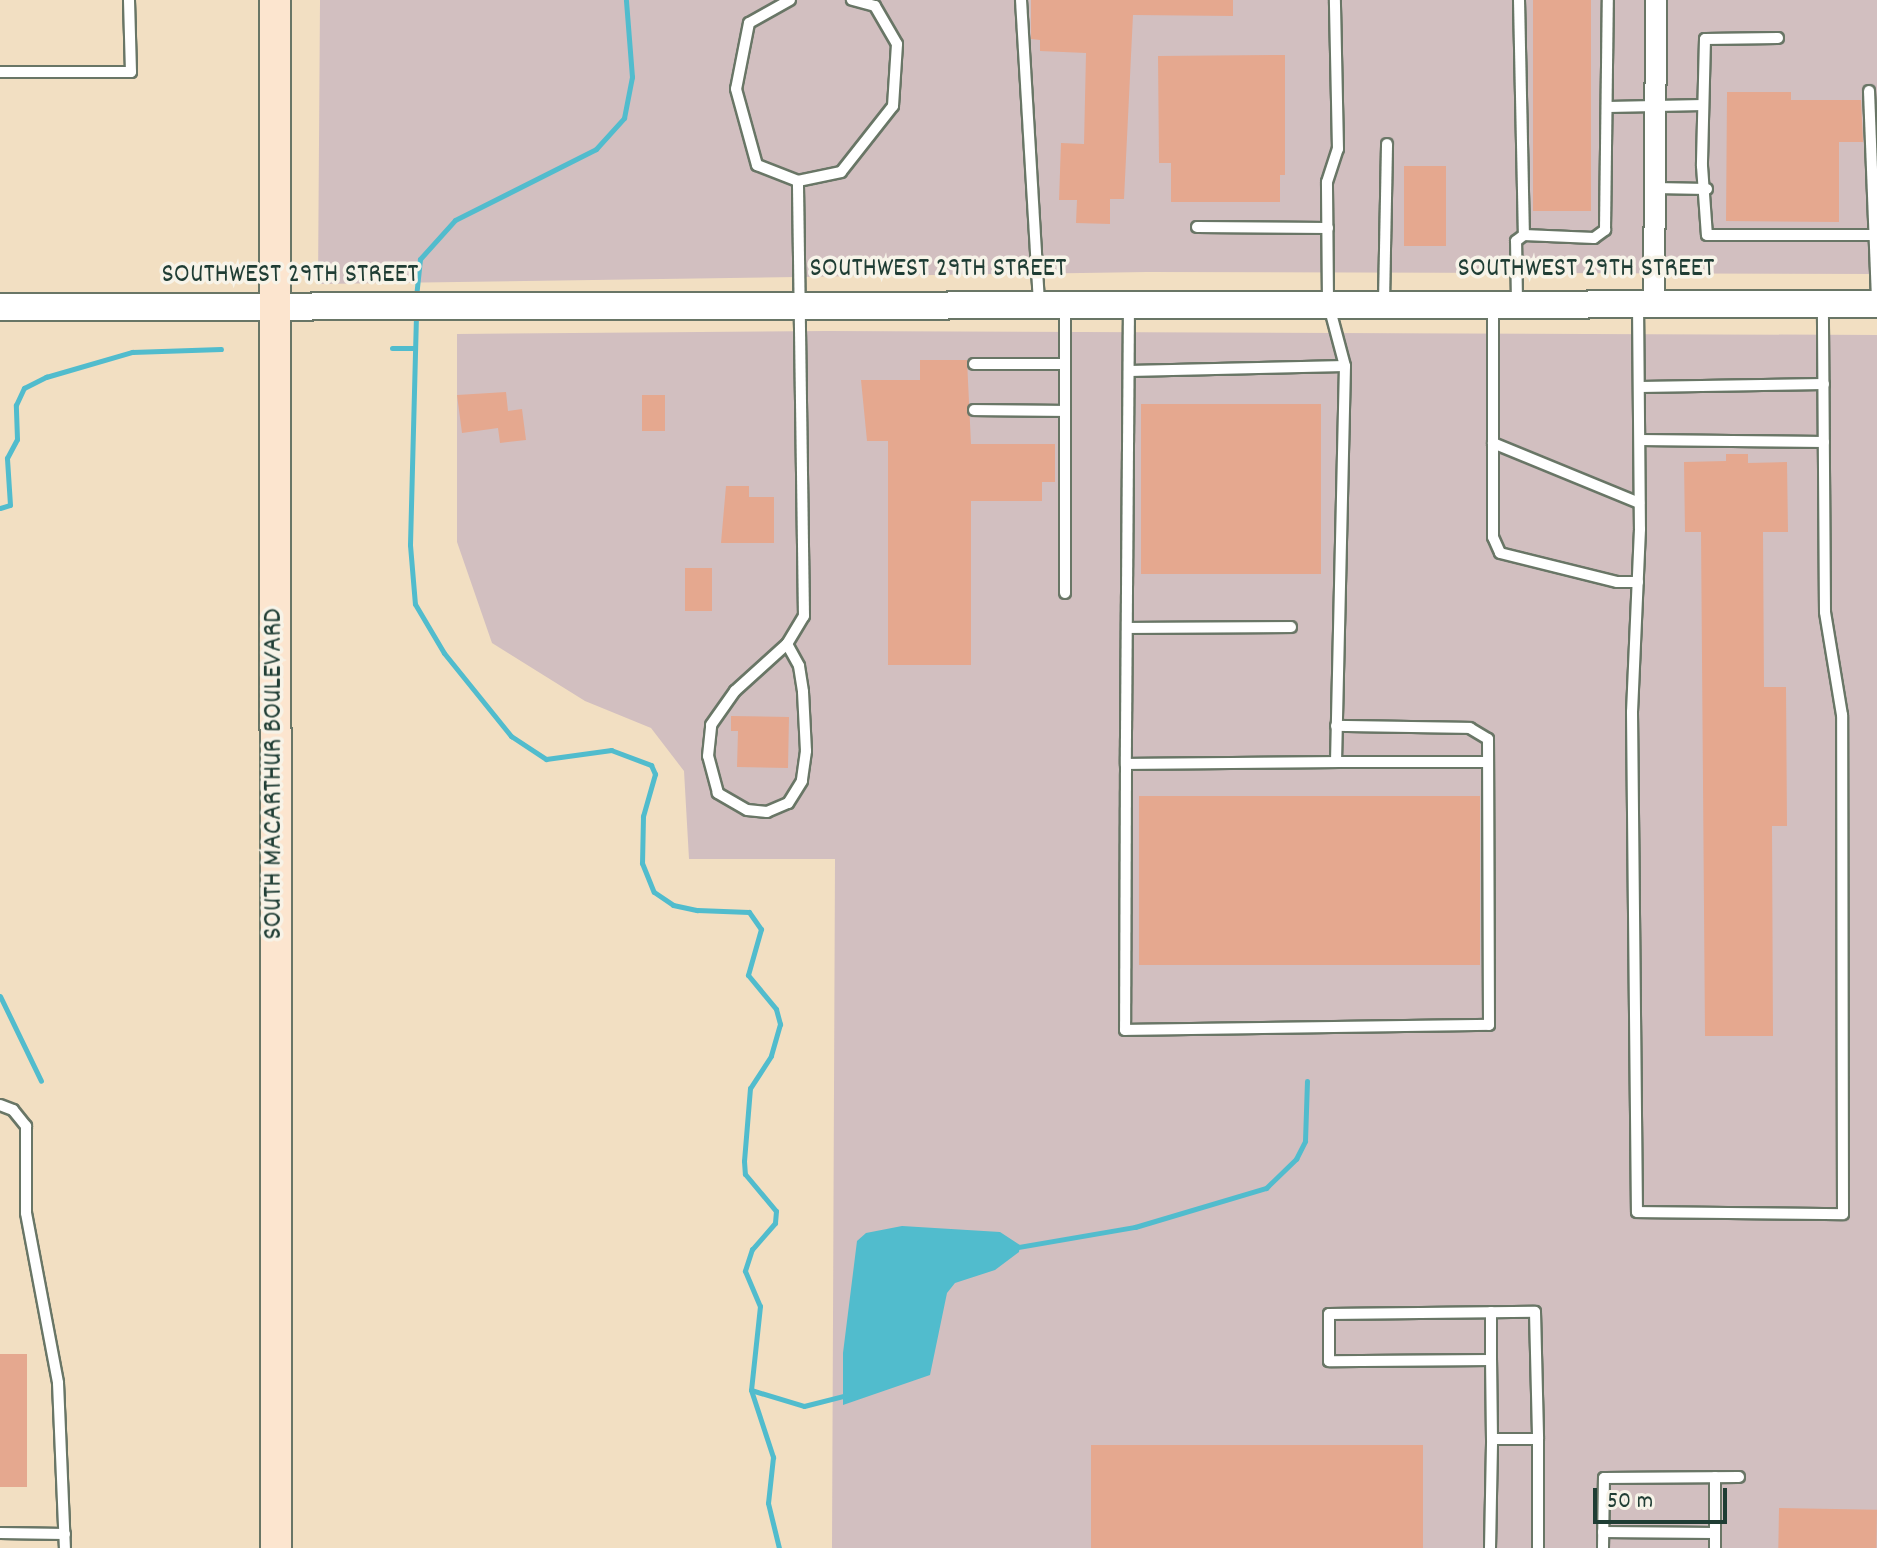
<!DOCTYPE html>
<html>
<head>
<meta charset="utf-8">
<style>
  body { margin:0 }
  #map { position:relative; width:1877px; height:1548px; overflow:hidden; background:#f2dfc2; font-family:Dekko,sans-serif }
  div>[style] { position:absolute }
  .industrial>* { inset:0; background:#d2bfc0 }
  .water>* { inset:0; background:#51bccd }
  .stream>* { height:5px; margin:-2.5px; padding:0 2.5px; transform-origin:2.5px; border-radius:2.5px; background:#51bccd }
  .building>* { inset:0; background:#e5a88f; transform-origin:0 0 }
  .roads { filter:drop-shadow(2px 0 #697666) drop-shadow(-2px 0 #697666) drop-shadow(0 2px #697666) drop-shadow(0 -2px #697666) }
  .service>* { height:10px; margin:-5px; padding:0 5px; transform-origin:5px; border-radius:5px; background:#fff }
  .minor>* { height:20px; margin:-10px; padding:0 10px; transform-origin:10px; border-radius:10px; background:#fff }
  .tertiary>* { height:26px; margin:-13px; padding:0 13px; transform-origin:13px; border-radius:13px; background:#fff }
  .secondary>* { height:30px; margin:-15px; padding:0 15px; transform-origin:15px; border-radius:15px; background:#fce5cf }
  span { translate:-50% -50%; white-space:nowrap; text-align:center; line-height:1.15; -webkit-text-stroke:7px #f7f3e8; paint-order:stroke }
  .street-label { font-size:28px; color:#1f3d34 }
  .scale { position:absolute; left:1593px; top:1488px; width:134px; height:36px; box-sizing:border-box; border:4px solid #1f3d34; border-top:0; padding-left:10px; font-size:24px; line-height:28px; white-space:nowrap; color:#1f3d34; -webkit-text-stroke:6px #f7f3e8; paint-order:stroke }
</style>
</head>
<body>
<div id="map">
  <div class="industrial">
    <i style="clip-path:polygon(320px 0,1877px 0,1877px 274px,1147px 272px,318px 284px)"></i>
    <i style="clip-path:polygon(827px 331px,1877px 335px,1877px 1548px,832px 1548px,835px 859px,689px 859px,684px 771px,651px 728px,585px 701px,492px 643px,457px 542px,457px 334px)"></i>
  </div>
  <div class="water">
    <i style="clip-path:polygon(902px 1226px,1000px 1232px,1020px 1245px,1019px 1252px,995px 1270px,955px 1283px,947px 1293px,930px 1375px,843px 1405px,843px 1353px,857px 1241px,866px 1233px)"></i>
  </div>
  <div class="stream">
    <i style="left:416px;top:297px;width:38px;rotate:-84deg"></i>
    <i style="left:420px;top:259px;width:52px;rotate:-48.1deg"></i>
    <i style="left:455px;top:220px;width:158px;rotate:-26.7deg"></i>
    <i style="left:596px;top:149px;width:42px;rotate:-47.9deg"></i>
    <i style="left:624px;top:118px;width:42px;rotate:-79deg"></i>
    <i style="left:632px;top:77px;width:77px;rotate:-94.5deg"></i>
    <i style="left:416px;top:315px;width:230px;rotate:91.5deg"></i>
    <i style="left:410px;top:545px;width:59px;rotate:85.2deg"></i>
    <i style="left:415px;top:604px;width:57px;rotate:59.4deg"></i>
    <i style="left:444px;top:653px;width:107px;rotate:51.1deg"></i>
    <i style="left:511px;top:736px;width:42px;rotate:33.3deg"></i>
    <i style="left:546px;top:759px;width:66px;rotate:-7.9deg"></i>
    <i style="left:611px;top:750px;width:43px;rotate:20.6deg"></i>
    <i style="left:651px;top:765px;width:10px;rotate:66deg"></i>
    <i style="left:655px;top:774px;width:44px;rotate:105.9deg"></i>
    <i style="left:643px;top:816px;width:47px;rotate:91.2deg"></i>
    <i style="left:642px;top:863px;width:31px;rotate:68deg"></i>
    <i style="left:654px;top:892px;width:23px;rotate:34deg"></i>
    <i style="left:673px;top:905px;width:25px;rotate:12deg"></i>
    <i style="left:697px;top:910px;width:52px;rotate:2.2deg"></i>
    <i style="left:749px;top:912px;width:21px;rotate:55deg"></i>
    <i style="left:761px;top:929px;width:48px;rotate:105.8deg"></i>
    <i style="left:748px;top:975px;width:44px;rotate:50.5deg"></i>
    <i style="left:776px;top:1009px;width:16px;rotate:75deg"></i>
    <i style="left:780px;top:1024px;width:33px;rotate:106deg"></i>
    <i style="left:771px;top:1056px;width:38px;rotate:123deg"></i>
    <i style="left:750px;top:1088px;width:73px;rotate:94.7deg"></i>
    <i style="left:744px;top:1161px;width:13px;rotate:86deg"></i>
    <i style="left:745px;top:1174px;width:48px;rotate:50deg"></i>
    <i style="left:776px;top:1211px;width:12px;rotate:95deg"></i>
    <i style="left:775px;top:1223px;width:35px;rotate:131deg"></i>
    <i style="left:752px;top:1249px;width:23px;rotate:108deg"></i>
    <i style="left:745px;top:1271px;width:38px;rotate:67deg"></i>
    <i style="left:760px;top:1306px;width:84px;rotate:96.1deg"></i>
    <i style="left:751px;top:1390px;width:71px;rotate:71.8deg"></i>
    <i style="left:773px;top:1457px;width:46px;rotate:96.2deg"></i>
    <i style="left:768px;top:1503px;width:46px;rotate:76.3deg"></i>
    <i style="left:392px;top:348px;width:22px"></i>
    <i style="left:0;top:508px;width:10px;rotate:-17deg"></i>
    <i style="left:10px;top:505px;width:47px;rotate:-93.7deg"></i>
    <i style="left:7px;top:458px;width:21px;rotate:-62deg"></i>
    <i style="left:17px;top:439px;width:34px;rotate:-92deg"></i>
    <i style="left:16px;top:405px;width:19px;rotate:-65deg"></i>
    <i style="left:24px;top:388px;width:25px;rotate:-27deg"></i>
    <i style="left:46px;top:377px;width:90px;rotate:-16.2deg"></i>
    <i style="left:132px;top:352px;width:89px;rotate:-1.9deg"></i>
    <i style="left:0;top:996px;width:94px;rotate:64.2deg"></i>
    <i style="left:1013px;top:1248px;width:124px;rotate:-9.8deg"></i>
    <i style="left:1135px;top:1227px;width:137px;rotate:-16.6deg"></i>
    <i style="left:1266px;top:1188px;width:42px;rotate:-44deg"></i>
    <i style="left:1296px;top:1159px;width:20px;rotate:-63deg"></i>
    <i style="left:1305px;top:1141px;width:60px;rotate:-88.1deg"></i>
    <i style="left:751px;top:1390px;width:55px;rotate:16.8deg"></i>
    <i style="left:804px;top:1406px;width:44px;rotate:-14.3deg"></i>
  </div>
  <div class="building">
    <i style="clip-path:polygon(1031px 0,1233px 0,1233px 16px,1133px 15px,1124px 199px,1110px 199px,1110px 224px,1076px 223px,1077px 200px,1059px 200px,1061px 143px,1084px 144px,1086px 53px,1040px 51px,1040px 40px,1031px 39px)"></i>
    <i style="left:1533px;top:0;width:58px;height:211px"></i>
    <i style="clip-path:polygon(1285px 55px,1285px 175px,1280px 175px,1280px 202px,1171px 202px,1171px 163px,1159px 163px,1158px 56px)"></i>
    <i style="clip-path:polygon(1727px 92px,1791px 92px,1791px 100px,1861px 100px,1863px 142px,1839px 142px,1839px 222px,1726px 221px)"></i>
    <i style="left:1404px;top:166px;width:42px;height:80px"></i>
    <i style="clip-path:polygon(920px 360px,967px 360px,971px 444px,1055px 444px,1055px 482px,1042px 482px,1042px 501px,971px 501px,971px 665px,888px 665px,888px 441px,867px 441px,861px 380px,920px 380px)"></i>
    <i style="clip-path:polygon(506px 392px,508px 411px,522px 409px,526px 440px,500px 443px,498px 428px,462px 433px,457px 395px)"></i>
    <i style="left:642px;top:395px;width:23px;height:36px"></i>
    <i style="left:1141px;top:404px;width:180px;height:170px"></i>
    <i style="clip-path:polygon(1726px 454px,1748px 454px,1748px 463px,1787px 462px,1788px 532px,1763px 532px,1764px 687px,1786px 687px,1787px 826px,1772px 826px,1773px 1036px,1705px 1036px,1701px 532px,1685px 532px,1684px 462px,1726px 461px)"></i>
    <i style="clip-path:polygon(726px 486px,749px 486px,749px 497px,774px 497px,774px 543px,721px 543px)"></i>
    <i style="left:685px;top:568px;width:27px;height:43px"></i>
    <i style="clip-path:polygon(731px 716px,789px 717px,788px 768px,737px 767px,738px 731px,731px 731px)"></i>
    <i style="left:1480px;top:796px;width:169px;height:341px;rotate:90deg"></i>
    <i style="left:0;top:1354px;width:27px;height:133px"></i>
    <i style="left:1091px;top:1445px;width:332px;height:103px"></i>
    <i style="left:1779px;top:1508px;width:98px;height:40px;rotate:1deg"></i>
  </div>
  <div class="roads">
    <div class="service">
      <i style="left:790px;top:0;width:47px;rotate:150.7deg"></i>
      <i style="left:749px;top:23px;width:67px;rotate:101.1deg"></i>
      <i style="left:736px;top:89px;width:79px;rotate:74.6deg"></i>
      <i style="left:757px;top:165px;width:44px;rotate:21.3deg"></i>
      <i style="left:798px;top:181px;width:44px;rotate:-11.8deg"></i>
      <i style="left:841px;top:172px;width:84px;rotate:-51.8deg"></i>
      <i style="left:893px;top:106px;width:62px;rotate:-86.3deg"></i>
      <i style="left:897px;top:44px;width:44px;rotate:-120.1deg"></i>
      <i style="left:875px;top:6px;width:24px;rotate:-165deg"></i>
      <i style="left:1021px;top:0;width:304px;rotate:86.6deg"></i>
      <i style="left:1519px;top:0;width:235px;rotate:88.8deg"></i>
      <i style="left:1778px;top:38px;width:73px;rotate:179.2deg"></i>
      <i style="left:1705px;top:39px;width:127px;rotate:91.4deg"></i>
      <i style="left:1702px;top:166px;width:69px;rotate:85.9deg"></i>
      <i style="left:1707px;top:235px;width:168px"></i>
      <i style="left:0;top:72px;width:131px"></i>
      <i style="left:131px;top:72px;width:72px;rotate:-91.6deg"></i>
      <i style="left:1869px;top:91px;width:211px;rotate:87.8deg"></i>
      <i style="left:1608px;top:107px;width:95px;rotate:-1.2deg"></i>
      <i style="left:1655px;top:188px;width:52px;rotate:1.1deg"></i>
      <i style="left:1197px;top:227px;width:131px;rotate:0.4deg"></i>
      <i style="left:1384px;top:302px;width:158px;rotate:-88.9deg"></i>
      <i style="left:1517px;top:302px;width:61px;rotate:-90.9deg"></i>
      <i style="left:1516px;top:241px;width:10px;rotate:-37deg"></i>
      <i style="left:1524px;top:235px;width:70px;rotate:2.5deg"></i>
      <i style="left:1594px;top:238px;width:14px;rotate:-36deg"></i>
      <i style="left:1605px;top:230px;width:230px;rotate:-89.3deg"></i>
      <i style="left:1065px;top:304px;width:289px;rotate:90deg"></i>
      <i style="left:1129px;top:304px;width:460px;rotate:90.4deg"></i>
      <i style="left:1126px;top:764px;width:210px;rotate:-0.5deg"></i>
      <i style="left:1336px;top:762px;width:396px;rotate:-88.7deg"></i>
      <i style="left:1345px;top:366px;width:66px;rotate:-104.9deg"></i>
      <i style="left:1328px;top:302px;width:120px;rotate:-90.5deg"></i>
      <i style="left:1327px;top:182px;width:35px;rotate:-72deg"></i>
      <i style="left:1338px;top:149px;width:149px;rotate:-91.2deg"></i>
      <i style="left:1493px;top:304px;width:233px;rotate:90deg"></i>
      <i style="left:1493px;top:537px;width:17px;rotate:66deg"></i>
      <i style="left:1500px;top:553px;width:121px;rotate:13.9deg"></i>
      <i style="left:1617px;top:582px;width:21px"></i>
      <i style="left:1638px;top:305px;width:224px;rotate:89.5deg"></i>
      <i style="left:1640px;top:529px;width:183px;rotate:92.5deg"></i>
      <i style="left:1632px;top:712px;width:500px;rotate:89.43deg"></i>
      <i style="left:1637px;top:1212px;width:206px;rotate:0.6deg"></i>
      <i style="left:1843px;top:1214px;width:499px;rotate:-90.1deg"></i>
      <i style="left:1842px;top:715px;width:104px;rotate:-99.4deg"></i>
      <i style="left:1825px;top:612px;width:307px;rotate:-90.4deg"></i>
      <i style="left:974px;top:364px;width:91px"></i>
      <i style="left:1129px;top:371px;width:216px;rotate:-1.3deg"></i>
      <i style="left:1640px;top:387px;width:184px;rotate:-0.9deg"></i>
      <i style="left:974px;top:410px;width:91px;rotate:0.6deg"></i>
      <i style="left:1640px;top:440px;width:184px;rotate:0.6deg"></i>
      <i style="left:1493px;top:443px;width:158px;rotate:22.3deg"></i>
      <i style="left:1127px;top:628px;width:164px;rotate:-0.3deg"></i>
      <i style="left:787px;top:644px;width:25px;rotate:61deg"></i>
      <i style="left:799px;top:666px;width:26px;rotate:81deg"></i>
      <i style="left:803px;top:692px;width:59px;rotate:87.1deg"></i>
      <i style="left:806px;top:751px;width:30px;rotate:98deg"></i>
      <i style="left:802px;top:781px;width:26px;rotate:122deg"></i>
      <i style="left:788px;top:803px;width:23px;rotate:157deg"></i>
      <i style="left:767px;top:812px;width:20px;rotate:-174deg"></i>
      <i style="left:747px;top:810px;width:34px;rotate:-150deg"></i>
      <i style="left:718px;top:793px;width:38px;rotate:-105deg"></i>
      <i style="left:708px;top:756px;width:31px;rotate:-84deg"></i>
      <i style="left:711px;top:725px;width:42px;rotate:-54.8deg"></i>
      <i style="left:735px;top:691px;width:70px;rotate:-42.1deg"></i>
      <i style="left:787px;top:644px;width:33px;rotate:-59deg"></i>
      <i style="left:804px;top:616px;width:435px;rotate:-90.8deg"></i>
      <i style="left:1336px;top:762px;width:152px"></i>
      <i style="left:1126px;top:764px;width:266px;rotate:90.2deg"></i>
      <i style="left:1125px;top:1030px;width:364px;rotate:-0.8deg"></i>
      <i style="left:1489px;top:1025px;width:286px;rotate:-90.2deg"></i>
      <i style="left:1488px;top:739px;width:21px;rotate:-149deg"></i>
      <i style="left:1470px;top:728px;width:134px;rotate:-179.1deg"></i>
      <i style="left:0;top:1105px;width:14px;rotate:21deg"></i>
      <i style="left:13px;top:1110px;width:21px;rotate:51deg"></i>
      <i style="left:26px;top:1126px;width:87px;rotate:90deg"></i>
      <i style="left:26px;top:1213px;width:173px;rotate:79.3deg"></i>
      <i style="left:58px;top:1383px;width:165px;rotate:87.6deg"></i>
      <i style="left:1491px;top:1312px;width:48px;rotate:90deg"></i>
      <i style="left:1492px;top:1439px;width:79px;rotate:-90.7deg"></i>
      <i style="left:1491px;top:1360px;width:162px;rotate:179.6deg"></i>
      <i style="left:1329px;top:1361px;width:47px;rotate:-90deg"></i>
      <i style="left:1329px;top:1314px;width:206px;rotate:-0.6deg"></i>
      <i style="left:1535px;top:1312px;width:127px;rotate:88.6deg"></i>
      <i style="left:1603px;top:1532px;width:112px;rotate:0.5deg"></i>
      <i style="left:0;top:1533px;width:65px;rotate:0.9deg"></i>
      <i style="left:1490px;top:1548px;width:109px;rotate:-88.9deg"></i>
      <i style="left:1492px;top:1439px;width:46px"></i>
      <i style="left:1538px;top:1439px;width:109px;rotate:90deg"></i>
      <i style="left:1603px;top:1548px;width:70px;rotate:-89.2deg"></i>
      <i style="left:1604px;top:1478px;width:135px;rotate:-0.4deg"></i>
      <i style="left:1715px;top:1548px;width:71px;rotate:-90deg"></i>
    </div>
    <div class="minor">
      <i style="left:1654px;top:302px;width:302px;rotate:-89.6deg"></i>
    </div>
    <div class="tertiary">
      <i style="left:0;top:307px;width:1877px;rotate:-0.09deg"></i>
    </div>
    <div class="secondary">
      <i style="left:275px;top:0;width:1548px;rotate:89.96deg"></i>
    </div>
  </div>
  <div class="street-label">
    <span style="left:938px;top:270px">SOUTHWEST 29TH STREET</span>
    <span style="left:1586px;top:270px">SOUTHWEST 29TH STREET</span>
    <span style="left:290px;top:276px">SOUTHWEST 29TH STREET</span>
    <span style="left:275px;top:774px;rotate:-90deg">SOUTH MACARTHUR BOULEVARD</span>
  </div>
  <div class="scale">50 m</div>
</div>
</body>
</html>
